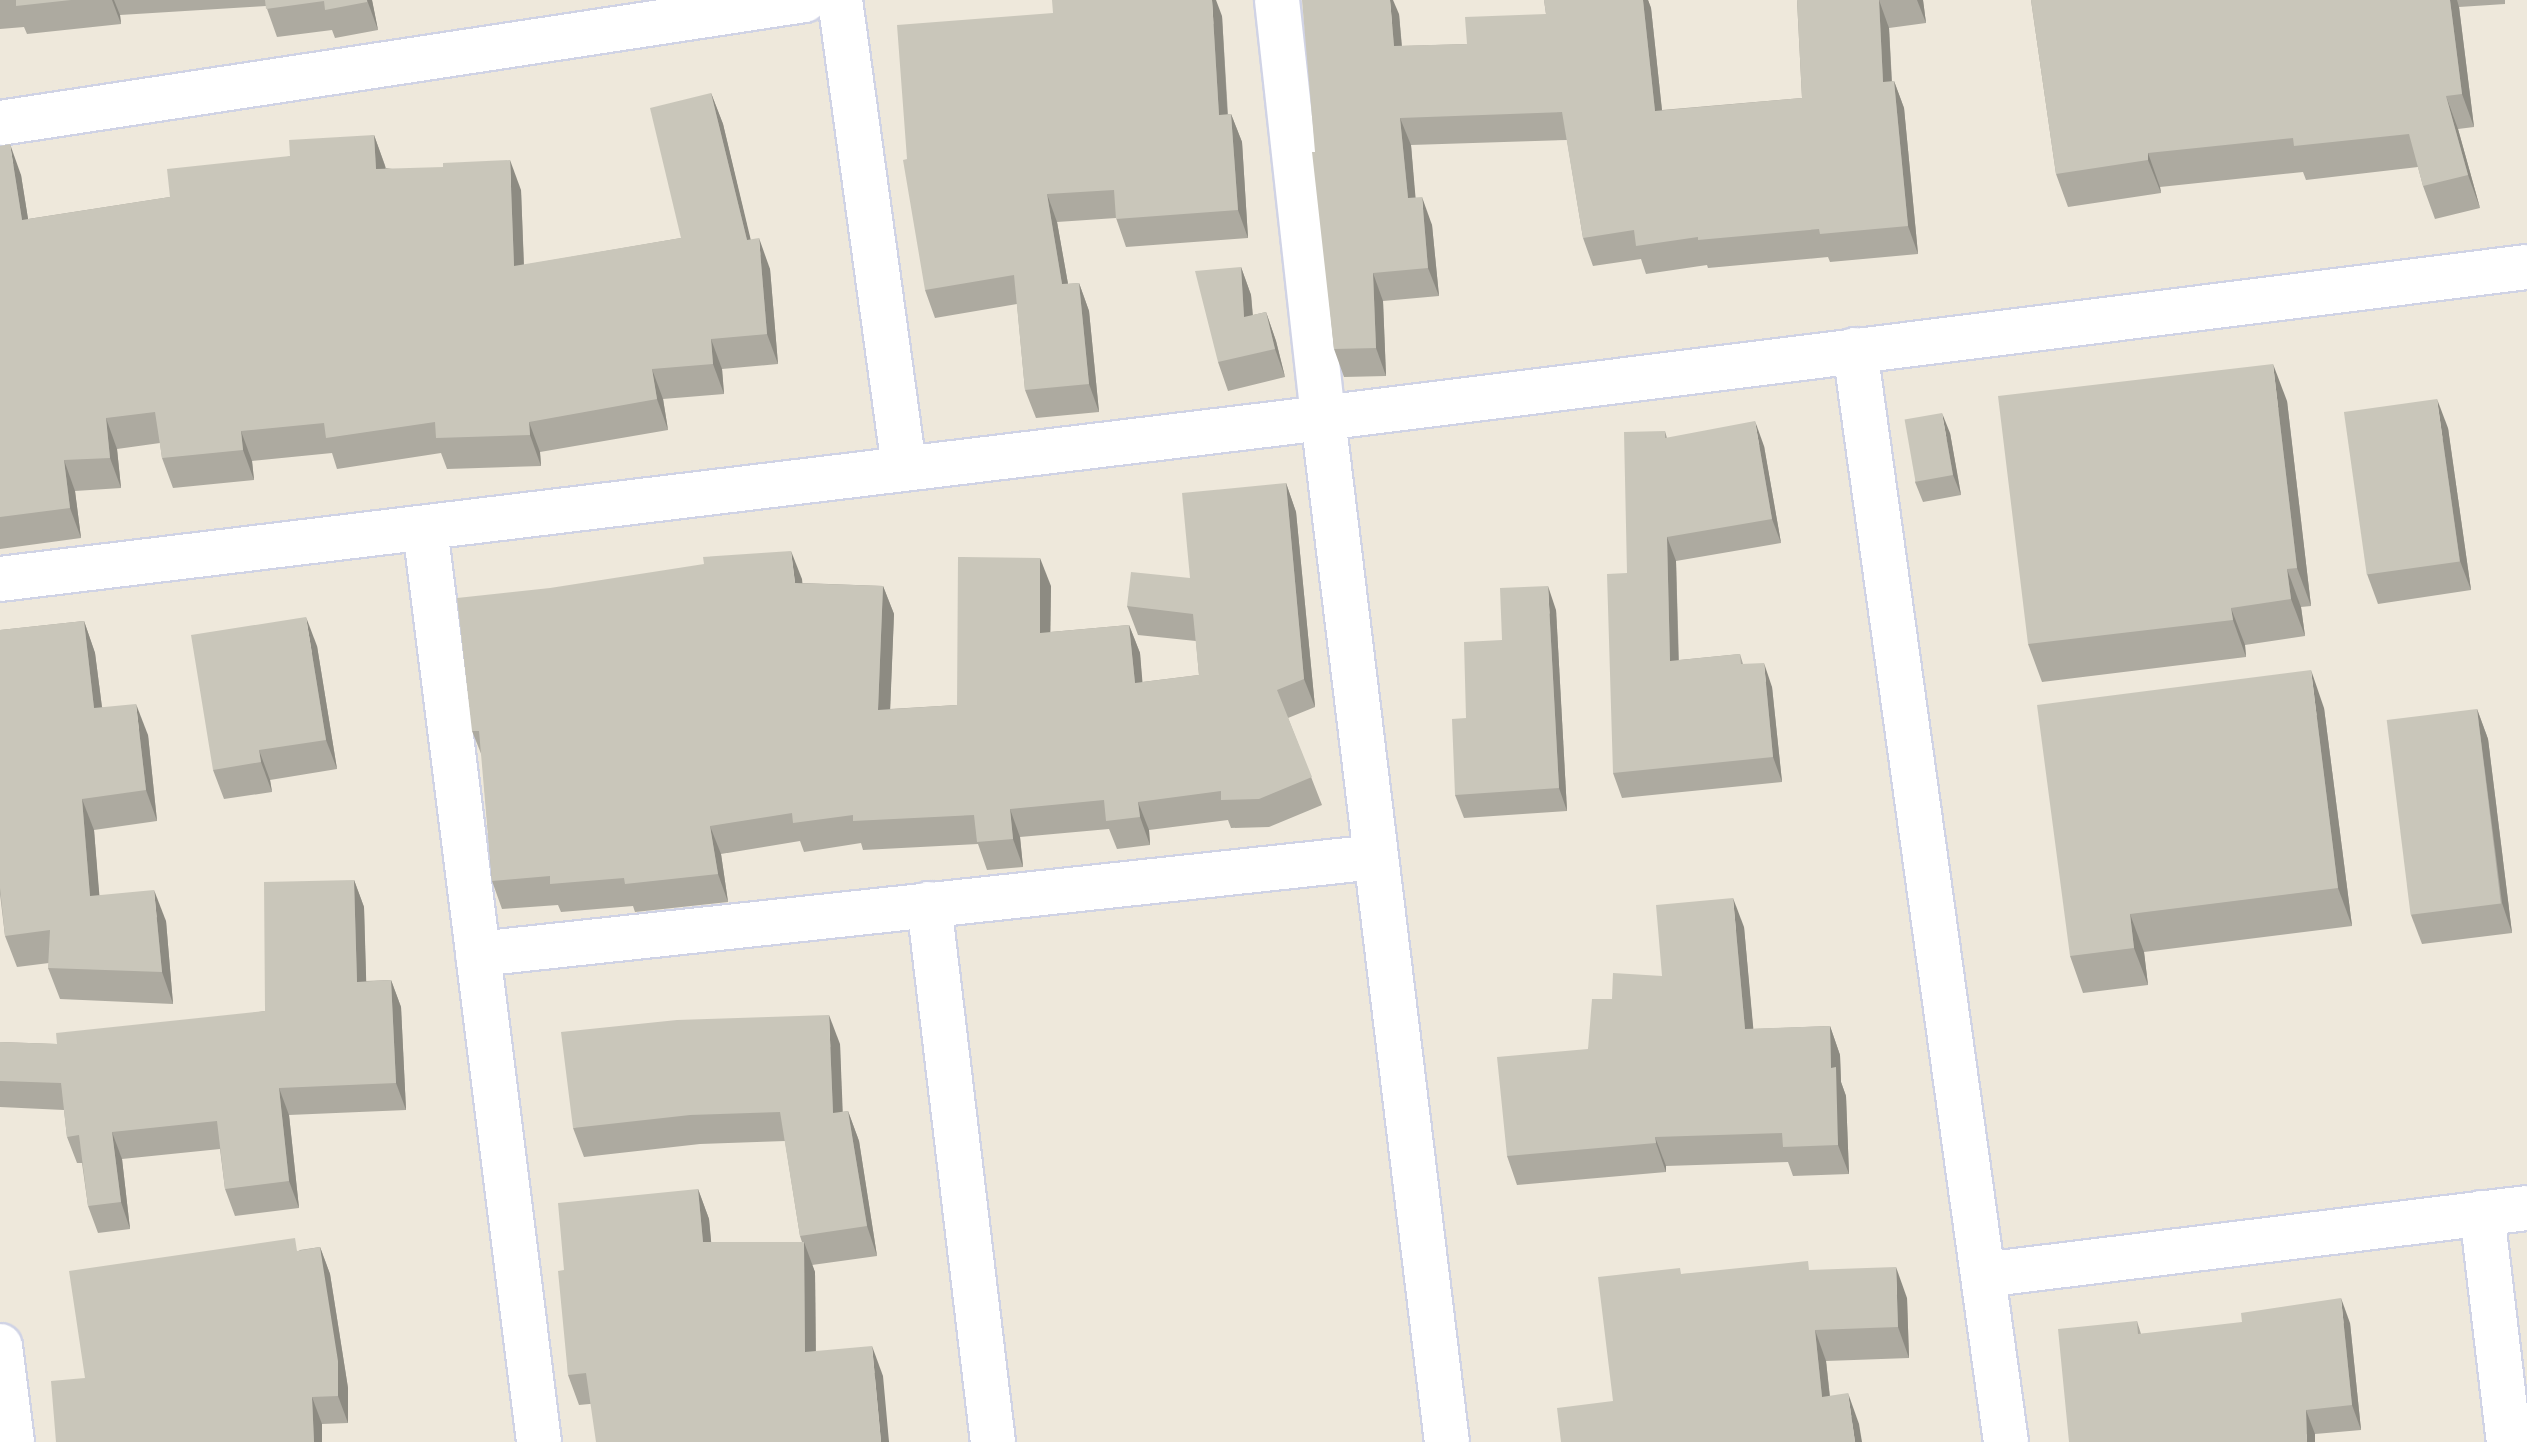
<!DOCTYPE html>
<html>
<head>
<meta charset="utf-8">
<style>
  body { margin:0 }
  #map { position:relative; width:2527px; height:1442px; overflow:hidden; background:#eee8db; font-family:Jost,sans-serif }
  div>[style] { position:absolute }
  .roads { filter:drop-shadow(2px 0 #d0d3e5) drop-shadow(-2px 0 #d0d3e5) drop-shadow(0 2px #d0d3e5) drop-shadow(0 -2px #d0d3e5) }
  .minor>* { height:44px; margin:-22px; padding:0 22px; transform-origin:22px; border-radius:22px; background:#fff }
  .wall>* { inset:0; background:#adaaa0 }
  .shaded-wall>* { inset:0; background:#8d8b82 }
  .building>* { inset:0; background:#c9c6ba; transform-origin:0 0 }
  span { translate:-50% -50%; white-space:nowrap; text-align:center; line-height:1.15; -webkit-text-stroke:8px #fff; paint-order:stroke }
</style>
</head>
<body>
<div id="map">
  <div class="roads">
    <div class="minor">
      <i style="left:840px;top:0;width:473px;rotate:82.2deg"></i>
      <i style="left:1277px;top:0;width:421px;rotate:83.7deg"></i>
      <i style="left:1323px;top:418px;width:1031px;rotate:83.1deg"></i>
      <i style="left:0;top:123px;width:814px;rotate:-8.69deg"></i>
      <i style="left:1855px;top:350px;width:1102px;rotate:82.13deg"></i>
      <i style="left:425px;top:528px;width:921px;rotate:82.89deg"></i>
      <i style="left:0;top:579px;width:1333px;rotate:-6.94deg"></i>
      <i style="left:1323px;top:418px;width:1213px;rotate:-7.15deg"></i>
      <i style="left:929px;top:904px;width:542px;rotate:83.22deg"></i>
      <i style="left:478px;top:954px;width:903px;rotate:-6.17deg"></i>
      <i style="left:2482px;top:1213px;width:231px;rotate:83.3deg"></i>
      <i style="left:1983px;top:1275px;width:548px;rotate:-7.02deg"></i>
      <i style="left:0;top:1346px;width:97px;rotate:82.9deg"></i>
    </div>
  </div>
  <div class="wall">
    <i style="clip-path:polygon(0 0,372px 0,378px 30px,335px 38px,332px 30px,277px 37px,266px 6px,120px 15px,121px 24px,27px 34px,24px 27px,0 29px)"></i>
    <i style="clip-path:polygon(1544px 0,1648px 0,1651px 8px,1662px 110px,1802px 98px,1797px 0,1923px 0,1926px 23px,1889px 28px,1892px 81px,1894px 81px,1904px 108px,1918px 254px,1830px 262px,1828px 257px,1708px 268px,1707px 265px,1646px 274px,1641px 259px,1593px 266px,1583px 238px,1567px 140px,1411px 145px,1415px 197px,1432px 225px,1439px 296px,1383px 301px,1386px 376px,1344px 377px,1334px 349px,1315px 152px,1399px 14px,1402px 46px,1467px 44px,1546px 14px)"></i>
    <i style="clip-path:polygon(2031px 0,2505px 0,2505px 4px,2459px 7px,2474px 127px,2458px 129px,2480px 208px,2435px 219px,2423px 186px,2418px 167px,2306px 180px,2303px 172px,2160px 187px,2161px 193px,2068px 207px,2056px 174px)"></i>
    <i style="clip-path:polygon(1222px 16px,1228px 114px,1231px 114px,1242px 142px,1248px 238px,1126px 247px,1116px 218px,1057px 222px,1068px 284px,1079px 283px,1089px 311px,1099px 412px,1036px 418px,1025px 390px,1017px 304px,935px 318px,925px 290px)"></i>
    <i style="clip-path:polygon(711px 93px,723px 124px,750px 239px,770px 269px,778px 364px,722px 369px,724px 394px,663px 399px,668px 430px,540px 452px,541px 466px,447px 469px,441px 453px,337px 469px,332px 453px,252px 461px,254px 480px,173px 488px,162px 458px,160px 443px,117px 449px,121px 488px,75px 491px,81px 538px,0 549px,0 146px,21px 175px,28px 219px,170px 197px,290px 156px,374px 135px,386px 168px,521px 190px,524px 265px,681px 238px)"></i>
    <i style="clip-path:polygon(1241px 267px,1251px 295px,1253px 315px,1266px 312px,1276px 341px,1285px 377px,1228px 391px,1218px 362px)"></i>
    <i style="clip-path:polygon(2287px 401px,2311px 606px,2301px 607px,2305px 636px,2245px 645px,2246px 657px,2042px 682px,2028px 644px)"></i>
    <i style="clip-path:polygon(2448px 428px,2471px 590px,2378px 604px,2367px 574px)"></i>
    <i style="clip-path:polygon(1665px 431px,1667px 438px,1764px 446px,1781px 543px,1676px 561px,1679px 660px,1740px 654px,1743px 664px,1772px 687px,1782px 782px,1622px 798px,1613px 773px,1627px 573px)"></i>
    <i style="clip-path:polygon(1950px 433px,1961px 495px,1923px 502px,1915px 482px)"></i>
    <i style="clip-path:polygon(1286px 483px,1296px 512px,1315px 707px,1288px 718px,1322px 805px,1269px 827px,1231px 828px,1228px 820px,1149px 830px,1150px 845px,1117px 849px,1109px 829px,1020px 837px,1023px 867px,987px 870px,978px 844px,863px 850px,861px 843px,804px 852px,800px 841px,721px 854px,728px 902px,635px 912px,633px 906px,561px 912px,558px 905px,502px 909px,492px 881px,482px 756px,472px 731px,802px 579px,802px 583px,883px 586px,894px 614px,890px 709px,957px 705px,1051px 586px,1050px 632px,1129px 625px,1140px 653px,1142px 682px,1199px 675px,1196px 641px,1138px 635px,1127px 606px,1190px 578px)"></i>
    <i style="clip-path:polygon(1556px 610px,1567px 811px,1464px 818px,1455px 795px,1466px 718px,1502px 640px)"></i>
    <i style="clip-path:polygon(84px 621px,95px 653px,102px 707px,148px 735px,157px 821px,94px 830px,99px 895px,166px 921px,173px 1004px,60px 999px,48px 968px,49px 963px,17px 967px,5px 936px,0 894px,0 630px)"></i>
    <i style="clip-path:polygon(317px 646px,337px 769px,270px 780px,272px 792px,224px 799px,213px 770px)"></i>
    <i style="clip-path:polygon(2324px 708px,2352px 926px,2144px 952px,2148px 985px,2083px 993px,2070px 956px)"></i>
    <i style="clip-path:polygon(2477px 709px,2488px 739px,2512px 933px,2422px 944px,2411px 915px)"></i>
    <i style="clip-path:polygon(354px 880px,364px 907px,366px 981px,391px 980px,401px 1007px,406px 1110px,289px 1115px,299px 1208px,235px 1216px,225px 1189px,220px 1149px,122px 1159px,130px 1229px,98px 1233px,88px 1206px,82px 1163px,77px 1163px,67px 1137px,64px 1110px,0 1107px,0 1042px,57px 1044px,265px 1011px)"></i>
    <i style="clip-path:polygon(1744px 927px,1753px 1029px,1830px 1026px,1840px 1055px,1841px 1082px,1846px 1096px,1849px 1174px,1793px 1176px,1788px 1162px,1666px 1166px,1666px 1172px,1517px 1185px,1507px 1156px,1588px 1049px,1612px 999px,1662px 976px)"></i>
    <i style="clip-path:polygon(840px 1044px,842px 1112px,848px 1111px,859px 1141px,877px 1256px,812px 1265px,815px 1272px,816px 1351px,883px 1376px,579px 1405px,568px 1375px,564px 1270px,698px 1189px,709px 1219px,711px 1242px,802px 1242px,800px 1236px,785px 1141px,700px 1144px,584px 1157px,573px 1128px)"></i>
    <i style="clip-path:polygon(320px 1247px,330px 1274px,348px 1388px,348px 1423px,322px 1424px,322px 1442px,56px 1442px,300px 1250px)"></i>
    <i style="clip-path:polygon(1811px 1270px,1907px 1298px,1909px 1358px,1826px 1361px,1830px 1396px,1859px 1424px,1613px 1401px,1682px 1274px)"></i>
    <i style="clip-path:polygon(2137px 1321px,2141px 1334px,2350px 1323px,2361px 1430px,2315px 1434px,2069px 1442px)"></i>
  </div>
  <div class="shaded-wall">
    <i style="clip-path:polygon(112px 0,114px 0,120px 15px,121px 24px)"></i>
    <i style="clip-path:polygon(367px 0,372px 0,378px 30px)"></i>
    <i style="clip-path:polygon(1212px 0,1216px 0,1222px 16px,1229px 143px,1219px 115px)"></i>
    <i style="clip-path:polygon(1390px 0,1393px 0,1399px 14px,1404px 74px,1394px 46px)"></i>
    <i style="clip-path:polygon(1643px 0,1648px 0,1651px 8px,1665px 139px,1655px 111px)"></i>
    <i style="clip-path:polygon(1879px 0,1889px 28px,1893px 109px,1883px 82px)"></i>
    <i style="clip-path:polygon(1917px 0,1923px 0,1926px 23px)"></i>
    <i style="clip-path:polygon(2450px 0,2457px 0,2459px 7px,2474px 127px,2462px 94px)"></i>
    <i style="clip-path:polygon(1894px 81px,1904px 108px,1918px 254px,1908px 226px)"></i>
    <i style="clip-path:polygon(711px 93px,723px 124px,758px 270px,747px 240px)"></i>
    <i style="clip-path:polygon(2446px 96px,2458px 129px,2480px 208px,2468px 175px)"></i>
    <i style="clip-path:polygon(1231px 114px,1242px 142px,1248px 238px,1238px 210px)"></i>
    <i style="clip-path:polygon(1400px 118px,1411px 145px,1418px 226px,1408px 198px)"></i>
    <i style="clip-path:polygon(374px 135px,385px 166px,387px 199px,376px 169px)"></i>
    <i style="clip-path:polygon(10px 144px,21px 175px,33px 250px,22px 220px)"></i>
    <i style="clip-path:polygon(2148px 153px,2160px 187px,2161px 193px,2148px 160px)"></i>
    <i style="clip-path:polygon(510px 160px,521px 190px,525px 297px,514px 266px)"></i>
    <i style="clip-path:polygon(1047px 194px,1057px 222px,1073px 312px,1062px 284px)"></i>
    <i style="clip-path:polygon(1422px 197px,1432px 225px,1439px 296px,1428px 268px)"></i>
    <i style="clip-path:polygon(759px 238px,770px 269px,778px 364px,767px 334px)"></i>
    <i style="clip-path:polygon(1241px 267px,1251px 295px,1255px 346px,1244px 317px)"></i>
    <i style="clip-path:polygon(1373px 273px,1383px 301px,1386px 376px,1376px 348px)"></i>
    <i style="clip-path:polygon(1079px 283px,1089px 311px,1099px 412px,1089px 384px)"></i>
    <i style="clip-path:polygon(1266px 312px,1276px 341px,1285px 377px,1275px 349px)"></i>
    <i style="clip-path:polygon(711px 339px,722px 369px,724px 394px,713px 364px)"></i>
    <i style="clip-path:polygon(2273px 364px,2287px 401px,2311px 606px,2297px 568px)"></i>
    <i style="clip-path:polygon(652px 369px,663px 399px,668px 430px,657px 399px)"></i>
    <i style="clip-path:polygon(2437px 399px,2448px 428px,2471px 590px,2460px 561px)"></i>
    <i style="clip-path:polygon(1942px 413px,1950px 433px,1961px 495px,1953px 475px)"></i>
    <i style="clip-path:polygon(106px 418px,117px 449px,121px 488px,110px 458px)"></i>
    <i style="clip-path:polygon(1755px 421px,1764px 446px,1781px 543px,1772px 519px)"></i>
    <i style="clip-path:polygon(529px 422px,540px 452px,541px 466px,530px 435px)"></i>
    <i style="clip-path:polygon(241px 431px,252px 461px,254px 480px,243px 450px)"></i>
    <i style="clip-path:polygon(64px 460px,75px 491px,81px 538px,70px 508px)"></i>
    <i style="clip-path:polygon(1286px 483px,1296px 512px,1315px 707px,1304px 679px)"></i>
    <i style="clip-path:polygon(1667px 537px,1676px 561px,1679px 685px,1670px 661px)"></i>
    <i style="clip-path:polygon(791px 551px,802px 579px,805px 611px,795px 583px)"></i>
    <i style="clip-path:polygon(1040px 558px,1051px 586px,1050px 661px,1040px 633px)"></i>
    <i style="clip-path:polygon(2287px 569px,2301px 607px,2305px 636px,2291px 599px)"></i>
    <i style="clip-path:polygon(883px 586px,894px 614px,889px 738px,878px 710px)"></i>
    <i style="clip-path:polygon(1548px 586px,1556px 610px,1567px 811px,1559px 788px)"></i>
    <i style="clip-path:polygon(2231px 608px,2245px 645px,2246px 657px,2233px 620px)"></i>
    <i style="clip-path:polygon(306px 617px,317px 646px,337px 769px,326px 740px)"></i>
    <i style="clip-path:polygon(84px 621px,95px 653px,106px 739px,94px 708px)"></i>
    <i style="clip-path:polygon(1129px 625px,1140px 653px,1145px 712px,1135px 683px)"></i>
    <i style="clip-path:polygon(1764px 663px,1772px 687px,1782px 782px,1773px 757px)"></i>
    <i style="clip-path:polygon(2311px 670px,2324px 708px,2352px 926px,2338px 888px)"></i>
    <i style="clip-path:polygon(136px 704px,148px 735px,157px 821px,146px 790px)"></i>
    <i style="clip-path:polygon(2477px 709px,2488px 739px,2512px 933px,2502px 903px)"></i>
    <i style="clip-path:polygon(259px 750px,270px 780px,272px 792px,261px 762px)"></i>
    <i style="clip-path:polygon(82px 799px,94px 830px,102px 927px,90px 896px)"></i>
    <i style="clip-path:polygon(1138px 802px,1149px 830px,1150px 845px,1140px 817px)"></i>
    <i style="clip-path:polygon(1010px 809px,1020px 837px,1023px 867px,1013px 839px)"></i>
    <i style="clip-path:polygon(710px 826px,721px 854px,728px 902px,718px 874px)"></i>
    <i style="clip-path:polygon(354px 880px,364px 907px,367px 1008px,357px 982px)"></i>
    <i style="clip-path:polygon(154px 890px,166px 921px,173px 1004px,162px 972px)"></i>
    <i style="clip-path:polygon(1733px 898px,1744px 927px,1756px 1058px,1745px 1029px)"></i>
    <i style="clip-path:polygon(2130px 914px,2144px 952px,2148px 985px,2134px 948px)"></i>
    <i style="clip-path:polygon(391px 980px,401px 1007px,406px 1110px,396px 1083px)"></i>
    <i style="clip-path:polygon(829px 1015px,840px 1044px,844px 1143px,833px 1113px)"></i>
    <i style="clip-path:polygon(1830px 1026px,1840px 1055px,1841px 1082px,1846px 1096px,1849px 1174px,1838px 1145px,1831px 1068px)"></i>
    <i style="clip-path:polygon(279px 1088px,289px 1115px,299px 1208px,289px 1181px)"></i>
    <i style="clip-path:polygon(848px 1111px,859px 1141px,877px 1256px,867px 1226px)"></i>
    <i style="clip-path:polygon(112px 1132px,122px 1159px,130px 1229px,121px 1202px)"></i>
    <i style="clip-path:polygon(1655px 1137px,1666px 1166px,1666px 1172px,1656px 1143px)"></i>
    <i style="clip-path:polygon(698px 1189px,709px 1219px,714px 1272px,703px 1242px)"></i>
    <i style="clip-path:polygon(804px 1242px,815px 1272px,816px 1382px,805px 1352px)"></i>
    <i style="clip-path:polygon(320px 1247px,330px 1274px,348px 1388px,348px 1423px,338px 1396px)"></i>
    <i style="clip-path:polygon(1896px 1267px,1907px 1298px,1909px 1358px,1898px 1327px)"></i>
    <i style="clip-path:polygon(2341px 1298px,2350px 1323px,2361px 1430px,2352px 1405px)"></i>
    <i style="clip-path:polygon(1815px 1330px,1826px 1361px,1833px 1428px,1822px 1397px)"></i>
    <i style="clip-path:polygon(872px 1346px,883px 1376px,889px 1442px,881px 1442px)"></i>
    <i style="clip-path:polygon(1848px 1393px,1859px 1424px,1862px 1442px,1855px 1442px)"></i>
    <i style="clip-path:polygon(312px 1397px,322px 1424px,322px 1442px,314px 1442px)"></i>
    <i style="clip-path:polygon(2306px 1410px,2315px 1434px,2315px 1442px,2307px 1442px)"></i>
  </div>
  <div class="building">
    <i style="clip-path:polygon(16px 0,71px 0,16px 6px)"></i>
    <i style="clip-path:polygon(265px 0,367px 0,367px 2px,325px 10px,324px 1px,266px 9px)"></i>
    <i style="clip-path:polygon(1052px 0,1212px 0,1219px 115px,1231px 114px,1238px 210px,1116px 219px,1114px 190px,1047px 194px,1062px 284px,1079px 283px,1089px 384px,1025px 390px,1014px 275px,925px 290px,903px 160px,907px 159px,897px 25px,1053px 13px)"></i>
    <i style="clip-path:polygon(1302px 0,1390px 0,1394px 46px,1467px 44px,1465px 17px,1546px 14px,1544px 0,1643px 0,1655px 111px,1802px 98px,1797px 0,1880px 0,1879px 0,1883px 82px,1894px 81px,1908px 226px,1820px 234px,1819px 229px,1698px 240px,1698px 237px,1636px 246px,1634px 230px,1583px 238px,1562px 112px,1400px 118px,1408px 198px,1422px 197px,1428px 268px,1373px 273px,1376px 348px,1334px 349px,1312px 152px,1315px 152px)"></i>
    <i style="clip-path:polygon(2031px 0,2450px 0,2462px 94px,2446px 96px,2468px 175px,2423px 186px,2409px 134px,2294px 146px,2293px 138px,2148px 153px,2148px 160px,2056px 174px)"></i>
    <i style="clip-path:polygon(711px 93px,747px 240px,759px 238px,767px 334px,711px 339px,713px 364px,652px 369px,657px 399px,529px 422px,530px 435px,436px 438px,435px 422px,326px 438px,324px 423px,241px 431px,243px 450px,162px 458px,155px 412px,106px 418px,110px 458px,64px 460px,70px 508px,0 517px,0 146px,10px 144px,22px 220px,170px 197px,167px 169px,290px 156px,289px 140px,374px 135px,376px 169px,443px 167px,443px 163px,510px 160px,514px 266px,681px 238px,650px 108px)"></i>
    <i style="clip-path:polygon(1241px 267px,1244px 317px,1266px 312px,1275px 349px,1218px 362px,1195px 271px)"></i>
    <i style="clip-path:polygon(2273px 364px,2297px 568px,2287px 569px,2291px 599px,2231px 608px,2233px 620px,2028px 644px,1998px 396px)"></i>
    <i style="left:2437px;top:399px;width:164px;height:94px;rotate:82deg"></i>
    <i style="left:1942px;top:413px;width:63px;height:38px;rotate:80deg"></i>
    <i style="clip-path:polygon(1755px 421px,1772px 519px,1667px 537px,1670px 661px,1740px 654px,1741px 664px,1764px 663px,1773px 757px,1613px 773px,1607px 574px,1627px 573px,1624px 432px,1665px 431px,1665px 438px)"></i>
    <i style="clip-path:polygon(1286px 483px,1304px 679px,1277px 690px,1312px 777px,1259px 799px,1221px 800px,1221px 791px,1138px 802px,1140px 817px,1106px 821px,1104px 800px,1010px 809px,1013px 839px,977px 842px,974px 815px,853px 821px,853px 815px,793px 823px,792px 813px,710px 826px,718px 874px,625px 884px,624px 878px,550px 884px,550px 876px,492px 881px,479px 731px,472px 731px,457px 598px,550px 588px,704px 564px,703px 557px,791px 551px,795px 583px,883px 586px,878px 710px,957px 705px,958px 557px,1040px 558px,1040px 633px,1129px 625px,1135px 683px,1199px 675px,1193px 614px,1127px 606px,1131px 572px,1190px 578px,1182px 493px)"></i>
    <i style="clip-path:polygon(1548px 586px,1559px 788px,1455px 795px,1452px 719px,1466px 718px,1464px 642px,1502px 640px,1500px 588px)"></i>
    <i style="clip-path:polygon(306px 617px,326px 740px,259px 750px,261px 762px,213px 770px,191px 635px)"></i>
    <i style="clip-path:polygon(84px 621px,94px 708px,136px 704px,146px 790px,82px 799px,90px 896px,154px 890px,162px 972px,48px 968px,50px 930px,5px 936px,0 888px,0 630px)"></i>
    <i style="clip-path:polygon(2311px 670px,2338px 888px,2130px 914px,2134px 948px,2070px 956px,2037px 705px)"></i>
    <i style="left:2477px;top:709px;width:196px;height:91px;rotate:83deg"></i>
    <i style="clip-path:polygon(354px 880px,357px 982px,391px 980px,396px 1083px,279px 1088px,289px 1181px,225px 1189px,217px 1121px,112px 1132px,121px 1202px,88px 1206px,79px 1135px,67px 1137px,61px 1083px,0 1081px,0 1042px,57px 1044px,56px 1033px,265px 1011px,264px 882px)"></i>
    <i style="clip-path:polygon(1733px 898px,1745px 1029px,1830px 1026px,1831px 1068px,1836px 1067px,1838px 1145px,1783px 1147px,1782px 1133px,1655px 1137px,1656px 1143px,1507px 1156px,1497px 1057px,1588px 1049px,1592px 999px,1612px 999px,1613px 973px,1662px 976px,1656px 905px)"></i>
    <i style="clip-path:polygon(829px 1015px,833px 1113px,848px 1111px,867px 1226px,800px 1236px,780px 1112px,690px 1115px,573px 1128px,561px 1032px,677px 1020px)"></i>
    <i style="clip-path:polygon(698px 1189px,703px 1242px,804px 1242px,805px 1352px,872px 1346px,881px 1442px,596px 1442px,586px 1373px,568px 1375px,558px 1271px,564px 1270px,558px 1203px)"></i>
    <i style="clip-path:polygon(295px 1238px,297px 1251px,320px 1247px,338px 1361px,338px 1396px,312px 1397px,314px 1442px,56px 1442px,51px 1381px,85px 1378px,69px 1271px)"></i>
    <i style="clip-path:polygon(1808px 1261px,1809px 1270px,1896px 1267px,1898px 1327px,1815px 1330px,1822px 1397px,1848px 1393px,1855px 1442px,1561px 1442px,1557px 1408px,1613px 1401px,1598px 1277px,1680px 1268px,1681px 1274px)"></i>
    <i style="clip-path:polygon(2341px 1298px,2352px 1405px,2306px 1410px,2307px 1442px,2069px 1442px,2058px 1329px,2137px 1321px,2138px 1334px,2242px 1322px,2241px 1313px)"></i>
  </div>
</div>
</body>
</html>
